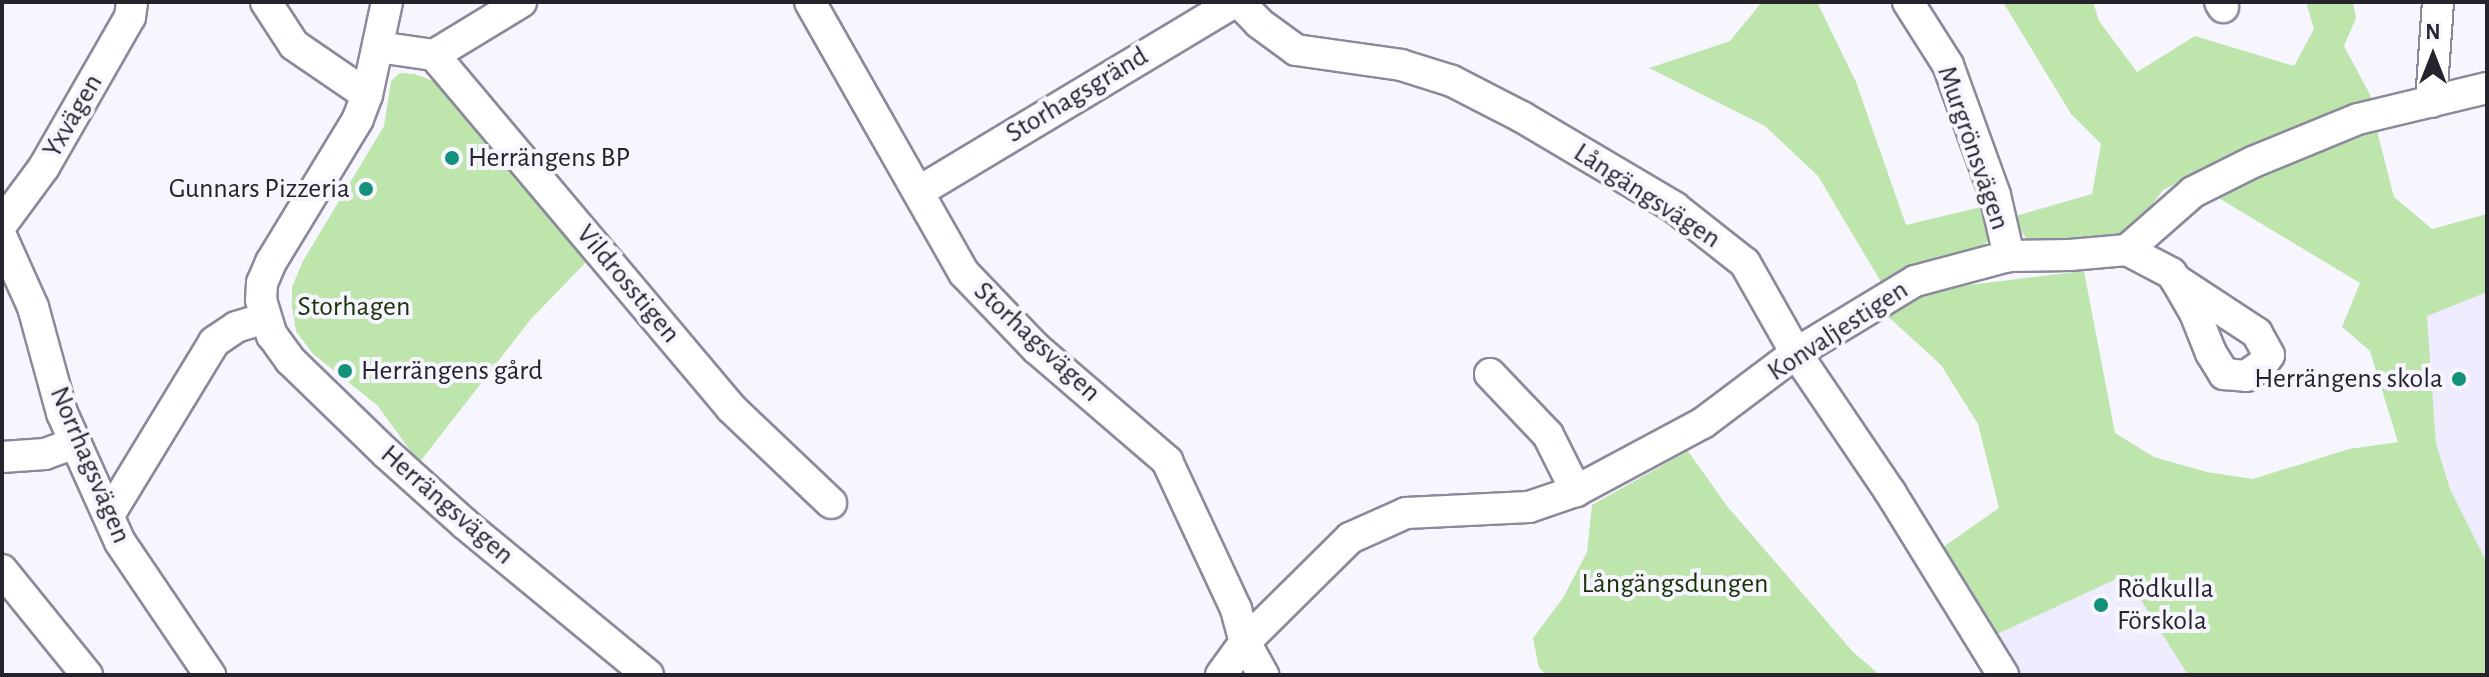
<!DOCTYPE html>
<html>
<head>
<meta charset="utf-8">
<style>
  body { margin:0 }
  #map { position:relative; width:2489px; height:677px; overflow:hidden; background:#f7f6ff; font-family:"Alegreya Sans",sans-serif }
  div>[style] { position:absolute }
  .built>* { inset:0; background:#eeecfe }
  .green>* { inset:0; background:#bee5ac }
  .roads { filter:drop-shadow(2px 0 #8c899d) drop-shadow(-2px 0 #8c899d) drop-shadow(0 2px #8c899d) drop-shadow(0 -2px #8c899d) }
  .minor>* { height:30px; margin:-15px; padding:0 15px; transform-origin:15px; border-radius:15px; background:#fff }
  .dots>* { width:22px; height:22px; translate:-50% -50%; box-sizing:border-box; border:4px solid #f7f6ff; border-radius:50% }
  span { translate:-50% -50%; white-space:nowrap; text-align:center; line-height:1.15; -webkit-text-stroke:8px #f7f6ff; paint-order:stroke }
  .street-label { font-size:28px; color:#25242c }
  .poi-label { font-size:28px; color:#25242c }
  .left { translate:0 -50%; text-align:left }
  .right { translate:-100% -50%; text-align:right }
  .park-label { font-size:28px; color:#193308 }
  .frame { position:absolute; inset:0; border:4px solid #25242c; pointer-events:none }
  .north { position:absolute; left:2393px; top:16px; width:80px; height:80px; -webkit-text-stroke:6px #f7f6ff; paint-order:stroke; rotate:0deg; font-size:22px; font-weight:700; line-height:32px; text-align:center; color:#25242c }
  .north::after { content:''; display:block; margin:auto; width:28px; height:36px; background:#25242c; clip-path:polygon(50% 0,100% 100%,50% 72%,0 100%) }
</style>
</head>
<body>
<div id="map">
  <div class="built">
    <i style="clip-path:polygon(2487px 292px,2487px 563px,2450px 489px,2436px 443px,2427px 315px)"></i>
    <i style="clip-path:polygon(2125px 575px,2188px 675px,2019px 675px,1993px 636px)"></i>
  </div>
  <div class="green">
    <i style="clip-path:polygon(1762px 2px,1817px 2px,1856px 82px,1906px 225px,1985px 206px,1991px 222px,1988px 241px,1971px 256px,1912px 267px,1881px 282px,1818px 176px,1765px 126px,1649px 68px,1730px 41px)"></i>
    <i style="clip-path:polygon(2003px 2px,2093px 2px,2099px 21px,2137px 72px,2195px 36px,2294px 66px,2314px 29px,2306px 2px,2353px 2px,2356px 18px,2344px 46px,2375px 104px,2265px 141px,2163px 190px,2131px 232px,2081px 245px,2028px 241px,2012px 217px,2092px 194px,2101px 144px,2071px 114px)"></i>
    <i style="clip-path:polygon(400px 73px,415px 74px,441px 84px,589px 259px,531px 319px,419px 463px,378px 406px,312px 353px,296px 331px,292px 307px,292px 287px,303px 261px,384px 126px,391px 81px)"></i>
    <i style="clip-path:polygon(2377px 131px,2394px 197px,2432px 229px,2487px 214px,2487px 292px,2427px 316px,2436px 443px,2450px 489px,2487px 563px,2487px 675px,2188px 675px,2125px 575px,1993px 636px,1936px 552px,1999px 508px,1978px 424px,1941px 365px,1882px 311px,1928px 290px,2084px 271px,2115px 433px,2154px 457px,2207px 472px,2253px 479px,2349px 449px,2398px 442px,2370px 351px,2342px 327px,2360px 283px,2212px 194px)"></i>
    <i style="clip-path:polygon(1688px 451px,1727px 506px,1853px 652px,1880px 675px,1547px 675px,1539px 668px,1533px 638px,1563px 598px,1587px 552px,1592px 505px)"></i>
  </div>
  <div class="roads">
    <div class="minor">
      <i style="left:266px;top:2px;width:51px;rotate:56.9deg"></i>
      <i style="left:294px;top:45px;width:88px;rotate:34.4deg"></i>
      <i style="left:387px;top:2px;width:95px;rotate:102.1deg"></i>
      <i style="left:367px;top:95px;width:26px;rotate:111deg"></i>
      <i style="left:358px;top:119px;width:167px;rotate:121.3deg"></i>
      <i style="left:271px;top:262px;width:23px;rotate:113deg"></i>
      <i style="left:262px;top:283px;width:17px;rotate:93deg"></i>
      <i style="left:261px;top:300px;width:37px;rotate:73deg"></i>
      <i style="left:272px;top:335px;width:31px;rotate:54deg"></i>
      <i style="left:290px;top:360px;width:134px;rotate:44.1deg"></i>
      <i style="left:386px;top:453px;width:106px;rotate:41.9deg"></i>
      <i style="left:465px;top:524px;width:237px;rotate:39.5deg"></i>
      <i style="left:810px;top:2px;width:312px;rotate:60.4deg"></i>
      <i style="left:964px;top:273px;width:105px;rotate:46.2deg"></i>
      <i style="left:1037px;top:349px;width:172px;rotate:40.7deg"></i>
      <i style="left:1167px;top:461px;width:163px;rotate:65deg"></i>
      <i style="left:1236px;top:609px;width:34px;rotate:75deg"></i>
      <i style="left:1245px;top:642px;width:38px;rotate:61deg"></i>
      <i style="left:1239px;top:2px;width:29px;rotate:46deg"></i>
      <i style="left:1259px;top:23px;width:46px;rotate:36.1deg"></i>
      <i style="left:1296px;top:50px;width:106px;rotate:8.1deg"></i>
      <i style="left:1401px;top:65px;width:53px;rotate:17.4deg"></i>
      <i style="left:1452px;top:81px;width:79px;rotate:27.2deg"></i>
      <i style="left:1522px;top:117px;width:177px;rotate:30.6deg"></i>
      <i style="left:1674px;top:207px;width:90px;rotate:38.3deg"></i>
      <i style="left:1745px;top:263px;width:103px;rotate:60.5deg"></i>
      <i style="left:1796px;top:353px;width:168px;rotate:55.9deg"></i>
      <i style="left:1890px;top:492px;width:215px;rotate:58.3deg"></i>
      <i style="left:1908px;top:2px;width:75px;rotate:57.6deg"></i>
      <i style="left:1948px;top:65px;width:138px;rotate:70.1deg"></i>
      <i style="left:1995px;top:195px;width:63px;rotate:77.1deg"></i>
      <i style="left:2220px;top:2px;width:6px;rotate:59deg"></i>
      <i style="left:378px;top:47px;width:57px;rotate:8.1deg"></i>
      <i style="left:434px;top:55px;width:102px;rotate:-31.3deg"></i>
      <i style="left:434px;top:55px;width:461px;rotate:49.9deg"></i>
      <i style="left:731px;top:408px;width:138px;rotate:43.5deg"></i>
      <i style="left:2431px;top:102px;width:100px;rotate:-86deg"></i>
      <i style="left:920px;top:191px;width:367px;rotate:-31deg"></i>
      <i style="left:2px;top:224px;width:71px;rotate:-53.6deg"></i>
      <i style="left:44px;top:167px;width:173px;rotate:-60.2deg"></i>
      <i style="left:130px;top:17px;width:15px;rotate:-82deg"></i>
      <i style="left:2px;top:238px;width:76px;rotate:65.8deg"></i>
      <i style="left:33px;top:307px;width:110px;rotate:74.7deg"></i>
      <i style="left:62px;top:413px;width:141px;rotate:65.8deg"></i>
      <i style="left:120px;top:542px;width:161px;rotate:55.9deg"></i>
      <i style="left:2127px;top:250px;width:50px;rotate:27.6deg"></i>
      <i style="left:2171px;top:273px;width:9px;rotate:54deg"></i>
      <i style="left:2176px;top:280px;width:38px;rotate:60deg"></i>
      <i style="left:2195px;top:313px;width:43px;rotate:68.2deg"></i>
      <i style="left:2211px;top:353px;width:25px;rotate:58deg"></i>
      <i style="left:2224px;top:374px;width:22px;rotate:5deg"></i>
      <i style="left:2246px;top:376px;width:19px;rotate:-35deg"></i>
      <i style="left:2262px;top:365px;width:12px;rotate:-55deg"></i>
      <i style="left:2269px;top:355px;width:25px;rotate:-119deg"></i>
      <i style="left:2257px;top:333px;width:97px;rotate:-146.8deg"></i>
      <i style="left:1490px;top:374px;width:84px;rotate:46.4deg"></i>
      <i style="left:1548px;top:435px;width:63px;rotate:63.4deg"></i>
      <i style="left:2px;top:457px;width:43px;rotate:-4deg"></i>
      <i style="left:45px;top:454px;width:33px;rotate:-20deg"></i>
      <i style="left:109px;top:515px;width:202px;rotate:-58.7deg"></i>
      <i style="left:214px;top:342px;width:27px;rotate:-34deg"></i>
      <i style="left:236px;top:327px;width:30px;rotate:-17deg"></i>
      <i style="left:2px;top:570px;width:135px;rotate:51deg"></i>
      <i style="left:1221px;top:675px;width:41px;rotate:-54deg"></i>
      <i style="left:1245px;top:642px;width:148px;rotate:-44.7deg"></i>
      <i style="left:1350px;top:538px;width:61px;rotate:-24.1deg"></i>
      <i style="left:1406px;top:513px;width:123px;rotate:-2.8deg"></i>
      <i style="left:1529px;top:507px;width:50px;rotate:-18.8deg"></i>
      <i style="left:1576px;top:491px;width:144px;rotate:-28.2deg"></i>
      <i style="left:1703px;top:423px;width:116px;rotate:-37deg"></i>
      <i style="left:1796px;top:353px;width:139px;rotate:-31.2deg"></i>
      <i style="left:1915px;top:281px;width:97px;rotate:-14.9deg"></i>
      <i style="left:2009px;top:256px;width:61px;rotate:-0.9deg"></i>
      <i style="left:2070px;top:255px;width:57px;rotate:-5deg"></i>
      <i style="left:2127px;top:250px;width:88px;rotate:-41.3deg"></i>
      <i style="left:2193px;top:192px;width:67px;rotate:-26.6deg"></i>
      <i style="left:2253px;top:162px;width:113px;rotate:-22.3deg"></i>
      <i style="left:2358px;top:119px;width:133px;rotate:-13.5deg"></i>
    </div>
  </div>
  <div class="dots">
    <i style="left:452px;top:158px;background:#139279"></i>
    <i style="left:366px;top:189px;background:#139279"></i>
    <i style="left:345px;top:371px;background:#139279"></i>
    <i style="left:2459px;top:379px;background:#139279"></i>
    <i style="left:2101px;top:605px;background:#139279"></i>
  </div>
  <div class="street-label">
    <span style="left:1077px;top:95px;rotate:-31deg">Storhagsgränd</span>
    <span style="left:73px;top:116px;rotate:-60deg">Yxvägen</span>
    <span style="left:1973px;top:148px;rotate:71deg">Murgrönsvägen</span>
    <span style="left:1647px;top:196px;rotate:33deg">Långängsvägen</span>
    <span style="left:628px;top:284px;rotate:50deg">Vildrosstigen</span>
    <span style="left:1838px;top:331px;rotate:-33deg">Konvaljestigen</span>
    <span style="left:1037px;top:342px;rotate:43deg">Storhagsvägen</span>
    <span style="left:90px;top:465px;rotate:67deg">Norrhagsvägen</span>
    <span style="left:447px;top:505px;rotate:41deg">Herrängsvägen</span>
  </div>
  <div class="poi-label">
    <span class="left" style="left:468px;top:158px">Herrängens BP</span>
    <span class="right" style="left:350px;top:189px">Gunnars Pizzeria</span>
    <span class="left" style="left:361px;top:371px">Herrängens gård</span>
    <span class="right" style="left:2443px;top:379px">Herrängens skola</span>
    <span class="left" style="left:2117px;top:605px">Rödkulla<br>Förskola</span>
  </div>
  <div class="park-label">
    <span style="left:354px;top:307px">Storhagen</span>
    <span style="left:1675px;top:584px">Långängsdungen</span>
  </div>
  <div class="frame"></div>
  <div class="north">N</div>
</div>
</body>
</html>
